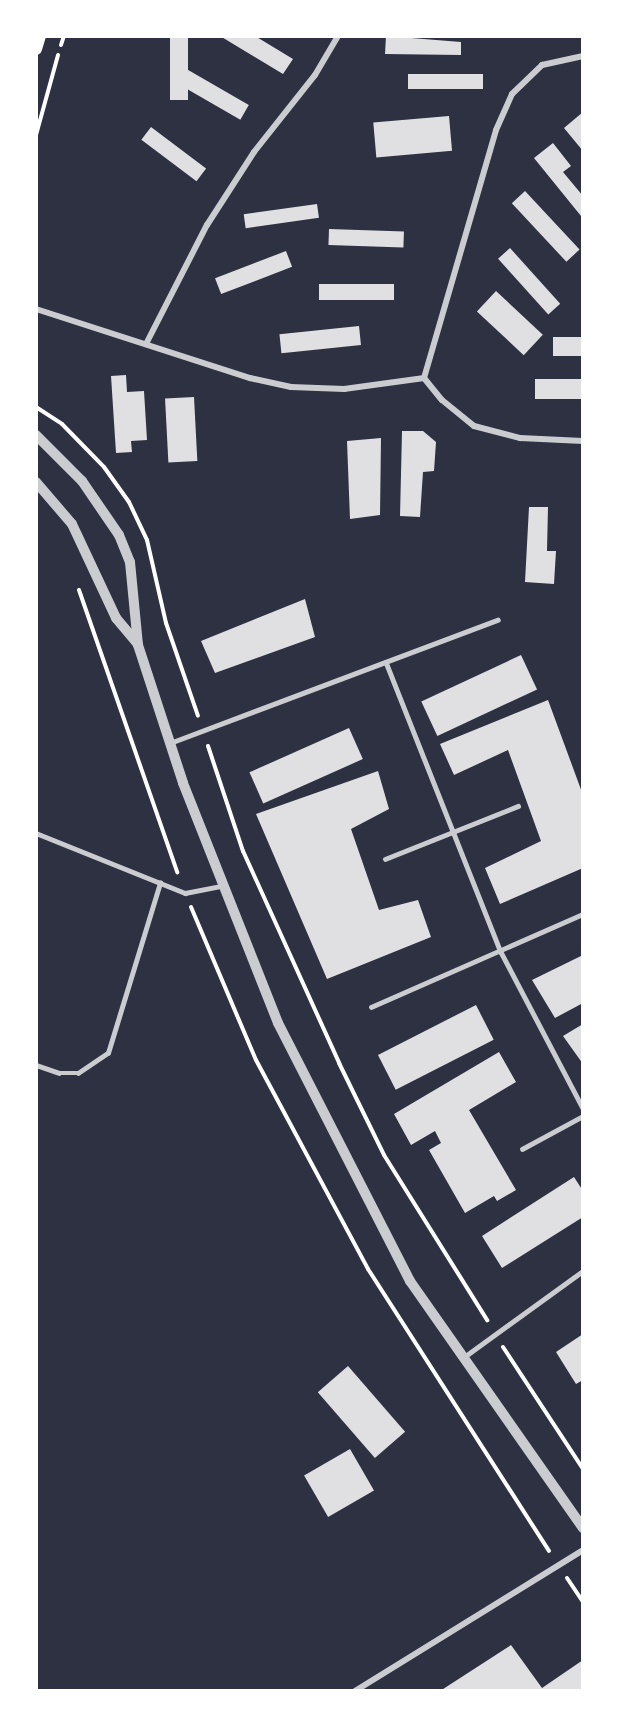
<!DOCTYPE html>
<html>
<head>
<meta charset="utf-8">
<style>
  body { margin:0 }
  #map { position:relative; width:619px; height:1727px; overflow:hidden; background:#2d3142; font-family:"Fira Sans Condensed",sans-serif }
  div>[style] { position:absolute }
  .building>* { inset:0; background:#e0e0e3; transform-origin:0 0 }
  .path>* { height:4px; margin:-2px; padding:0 2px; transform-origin:2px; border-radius:2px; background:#fff }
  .service>* { height:4.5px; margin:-2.25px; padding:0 2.25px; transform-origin:2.25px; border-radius:2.25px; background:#caccd0 }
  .minor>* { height:6px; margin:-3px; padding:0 3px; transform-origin:3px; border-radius:3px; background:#caccd0 }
  .tertiary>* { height:10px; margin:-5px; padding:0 5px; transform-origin:5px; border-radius:5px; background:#caccd0 }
  .secondary>* { height:12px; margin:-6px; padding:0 6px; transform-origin:6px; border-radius:6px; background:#fff }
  span { translate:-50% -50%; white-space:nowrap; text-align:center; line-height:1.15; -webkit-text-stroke:4.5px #fff; paint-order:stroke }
  .frame { position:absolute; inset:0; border:38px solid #fff; pointer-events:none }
</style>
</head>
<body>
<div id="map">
  <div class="building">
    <i style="left:170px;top:36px;width:18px;height:64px"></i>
    <i style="clip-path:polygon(220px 36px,255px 36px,293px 59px,283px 74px)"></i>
    <i style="clip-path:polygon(386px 36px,461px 42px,461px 55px,385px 54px)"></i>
    <i style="left:183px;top:67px;width:76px;height:17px;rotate:30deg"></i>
    <i style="left:483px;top:74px;width:15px;height:75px;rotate:90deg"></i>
    <i style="clip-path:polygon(583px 112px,583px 151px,564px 128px)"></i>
    <i style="left:449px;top:116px;width:35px;height:76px;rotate:85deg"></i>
    <i style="left:151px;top:127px;width:69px;height:16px;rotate:37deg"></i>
    <i style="clip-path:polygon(553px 143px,571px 166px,563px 172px,583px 196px,581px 216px,534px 158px)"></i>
    <i style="left:525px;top:191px;width:80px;height:18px;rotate:47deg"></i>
    <i style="left:317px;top:204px;width:14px;height:74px;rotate:82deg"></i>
    <i style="left:329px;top:229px;width:75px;height:16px;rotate:2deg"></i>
    <i style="left:510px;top:248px;width:75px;height:16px;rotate:48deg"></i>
    <i style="left:286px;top:251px;width:17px;height:76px;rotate:69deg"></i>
    <i style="left:319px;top:284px;width:75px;height:16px"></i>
    <i style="left:496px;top:291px;width:64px;height:28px;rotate:43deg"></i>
    <i style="left:359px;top:326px;width:19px;height:80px;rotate:84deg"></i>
    <i style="left:583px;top:337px;width:19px;height:30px;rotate:90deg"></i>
    <i style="clip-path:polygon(126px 375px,127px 392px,144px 391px,147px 440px,131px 441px,132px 452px,116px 453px,111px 376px)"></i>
    <i style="left:583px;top:379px;width:20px;height:48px;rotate:90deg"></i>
    <i style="left:194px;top:397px;width:64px;height:29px;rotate:87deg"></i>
    <i style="clip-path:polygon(402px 431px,423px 431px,436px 442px,434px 471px,423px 472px,420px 517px,400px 516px)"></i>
    <i style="clip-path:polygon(381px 438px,380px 515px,350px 519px,347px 441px)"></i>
    <i style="clip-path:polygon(529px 507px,548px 507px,547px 551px,556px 551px,554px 584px,525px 582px)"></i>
    <i style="clip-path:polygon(305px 599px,315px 637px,215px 673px,201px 641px)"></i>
    <i style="left:521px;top:655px;width:38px;height:110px;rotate:65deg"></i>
    <i style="clip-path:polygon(548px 700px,583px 795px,583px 868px,500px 904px,485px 868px,541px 841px,508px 750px,454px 775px,440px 744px)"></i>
    <i style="left:349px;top:728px;width:34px;height:109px;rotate:66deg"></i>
    <i style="clip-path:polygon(378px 771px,389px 809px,351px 829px,379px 910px,418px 900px,431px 937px,327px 979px,256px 814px)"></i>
    <i style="clip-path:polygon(583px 955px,583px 1003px,555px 1018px,532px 980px)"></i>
    <i style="left:476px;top:1005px;width:39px;height:110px;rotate:63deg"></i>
    <i style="clip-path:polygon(583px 1024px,583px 1064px,563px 1036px)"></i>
    <i style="clip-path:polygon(499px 1052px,516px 1082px,469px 1110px,516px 1190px,497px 1201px,494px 1196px,465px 1213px,429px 1150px,441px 1143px,435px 1131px,411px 1145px,394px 1114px)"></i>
    <i style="clip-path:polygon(574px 1177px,583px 1191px,583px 1217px,502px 1268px,482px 1236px)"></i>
    <i style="clip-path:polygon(583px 1334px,583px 1380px,576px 1384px,556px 1352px)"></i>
    <i style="left:348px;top:1366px;width:87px;height:40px;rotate:49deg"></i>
    <i style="left:350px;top:1449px;width:48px;height:53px;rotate:60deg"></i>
    <i style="clip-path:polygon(511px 1645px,542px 1688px,583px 1660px,583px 1691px,440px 1691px)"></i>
  </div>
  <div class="path">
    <i style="left:61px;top:45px;width:9px;rotate:-72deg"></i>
    <i style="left:36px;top:135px;width:83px;rotate:-74.6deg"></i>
    <i style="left:36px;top:407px;width:31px;rotate:33deg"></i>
    <i style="left:62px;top:424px;width:60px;rotate:45.7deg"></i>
    <i style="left:104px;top:467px;width:43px;rotate:54.5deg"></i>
    <i style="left:129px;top:502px;width:42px;rotate:64.7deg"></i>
    <i style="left:147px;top:540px;width:85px;rotate:77.1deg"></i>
    <i style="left:166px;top:623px;width:98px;rotate:71deg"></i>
    <i style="left:79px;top:590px;width:299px;rotate:70.8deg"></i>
    <i style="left:208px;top:746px;width:111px;rotate:71.6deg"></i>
    <i style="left:243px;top:851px;width:233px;rotate:65.6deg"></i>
    <i style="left:339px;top:1063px;width:102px;rotate:63.9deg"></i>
    <i style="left:384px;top:1155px;width:195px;rotate:58deg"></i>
    <i style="left:191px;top:907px;width:166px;rotate:67deg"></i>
    <i style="left:256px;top:1060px;width:237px;rotate:61.8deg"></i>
    <i style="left:368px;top:1269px;width:335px;rotate:57.3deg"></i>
    <i style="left:503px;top:1347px;width:146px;rotate:56.7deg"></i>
    <i style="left:567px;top:1578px;width:29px;rotate:56deg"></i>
  </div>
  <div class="service">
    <i style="left:386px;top:662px;width:312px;rotate:68.4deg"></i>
    <i style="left:501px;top:952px;width:176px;rotate:62.3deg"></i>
    <i style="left:170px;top:743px;width:350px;rotate:-20.6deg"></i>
    <i style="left:36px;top:833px;width:161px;rotate:21.9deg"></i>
    <i style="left:185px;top:893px;width:38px;rotate:-11deg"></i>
    <i style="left:385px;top:859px;width:143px;rotate:-21.7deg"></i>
    <i style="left:371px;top:1007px;width:232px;rotate:-23.7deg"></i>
    <i style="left:36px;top:1065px;width:24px;rotate:19deg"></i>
    <i style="left:59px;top:1073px;width:19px"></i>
    <i style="left:78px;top:1073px;width:36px;rotate:-34deg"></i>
    <i style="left:108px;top:1053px;width:178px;rotate:-73deg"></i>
    <i style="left:522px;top:1149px;width:69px;rotate:-28.4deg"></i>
    <i style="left:464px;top:1357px;width:147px;rotate:-35.9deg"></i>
  </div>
  <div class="minor">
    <i style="left:36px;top:309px;width:225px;rotate:17.9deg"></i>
    <i style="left:250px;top:378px;width:42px;rotate:12.4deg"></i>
    <i style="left:291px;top:387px;width:53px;rotate:2.2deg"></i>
    <i style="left:344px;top:389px;width:81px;rotate:-7.8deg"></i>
    <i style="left:146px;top:344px;width:134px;rotate:-62.9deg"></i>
    <i style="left:207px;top:225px;width:87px;rotate:-57.2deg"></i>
    <i style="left:254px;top:152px;width:98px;rotate:-51.6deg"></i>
    <i style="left:315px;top:75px;width:45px;rotate:-59.5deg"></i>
    <i style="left:424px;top:378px;width:258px;rotate:-73.8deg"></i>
    <i style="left:496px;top:130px;width:39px;rotate:-66deg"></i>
    <i style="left:512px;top:94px;width:42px;rotate:-44deg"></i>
    <i style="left:542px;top:65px;width:42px;rotate:-12.4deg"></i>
    <i style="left:424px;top:378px;width:28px;rotate:51deg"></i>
    <i style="left:442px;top:400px;width:41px;rotate:39.1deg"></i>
    <i style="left:474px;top:426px;width:48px;rotate:14.6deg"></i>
    <i style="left:520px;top:438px;width:63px;rotate:2.7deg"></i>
    <i style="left:355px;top:1691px;width:268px;rotate:-31.7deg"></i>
  </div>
  <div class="tertiary">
    <i style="left:36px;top:435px;width:65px;rotate:45deg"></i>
    <i style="left:82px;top:481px;width:65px;rotate:55.6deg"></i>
    <i style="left:119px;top:535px;width:29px;rotate:68deg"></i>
    <i style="left:130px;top:562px;width:83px;rotate:84.5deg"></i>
    <i style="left:138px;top:645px;width:145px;rotate:71.9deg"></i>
    <i style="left:183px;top:783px;width:258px;rotate:68.4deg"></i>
    <i style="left:278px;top:1023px;width:290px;rotate:62.9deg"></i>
    <i style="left:410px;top:1281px;width:302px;rotate:55deg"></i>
    <i style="left:36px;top:482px;width:55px;rotate:49.4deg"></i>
    <i style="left:72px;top:524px;width:104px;rotate:64.9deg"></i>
    <i style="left:116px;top:618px;width:34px;rotate:50deg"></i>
  </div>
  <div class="secondary">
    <i style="left:36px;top:49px;width:14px;rotate:-73deg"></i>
  </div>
  <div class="frame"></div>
</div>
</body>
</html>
